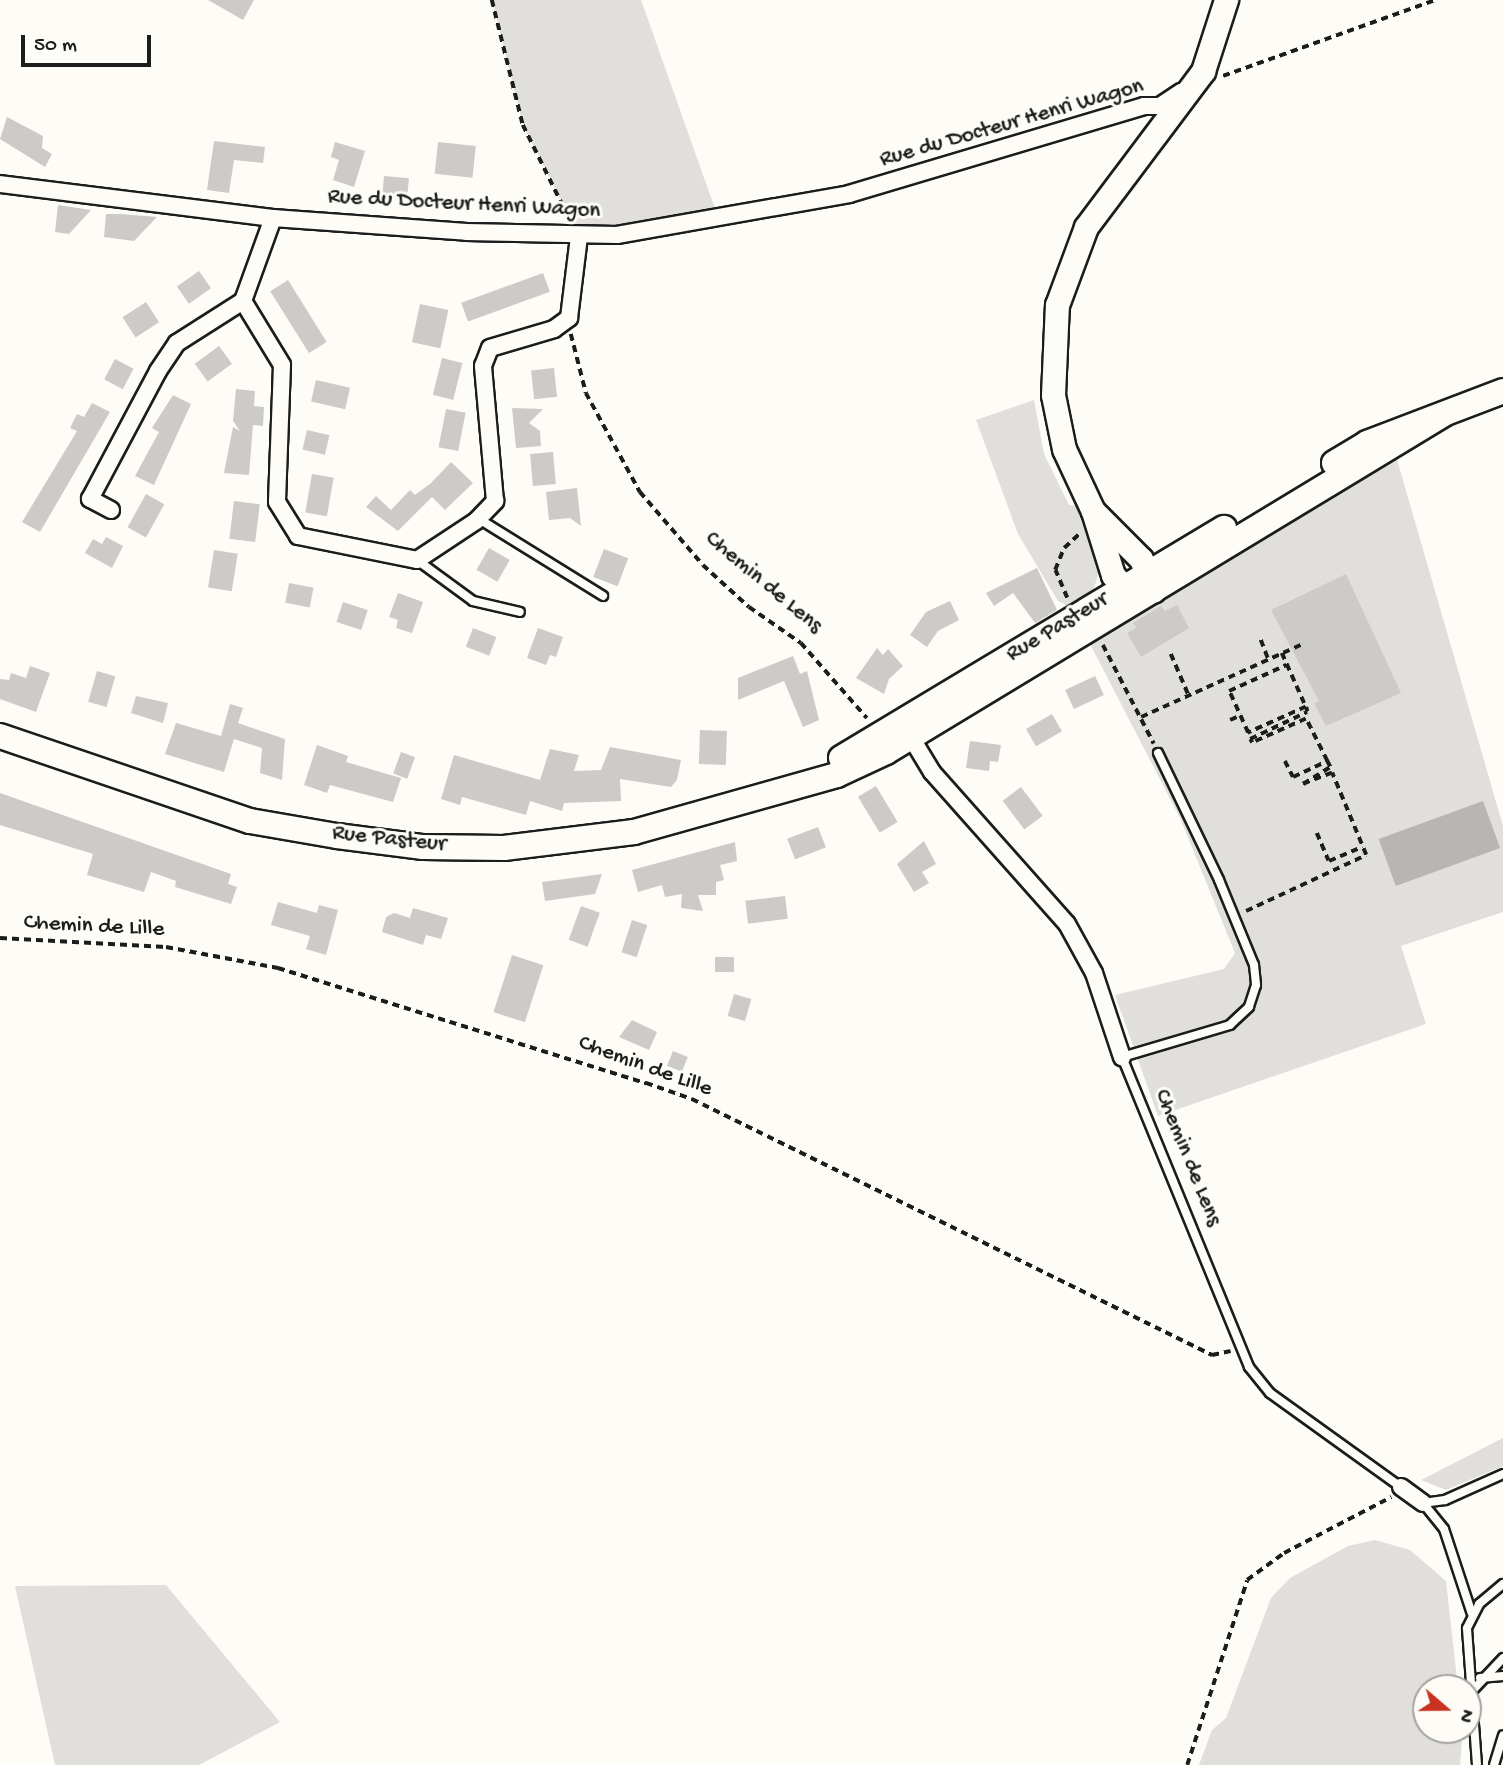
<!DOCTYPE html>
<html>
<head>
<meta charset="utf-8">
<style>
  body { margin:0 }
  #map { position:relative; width:1503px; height:1765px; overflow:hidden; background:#fdfcf7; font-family:"Gochi Hand",sans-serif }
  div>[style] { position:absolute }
  .green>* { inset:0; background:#e0dfdb }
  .water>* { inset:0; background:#b7b6b2; transform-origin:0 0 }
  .building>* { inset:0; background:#cccbc8; transform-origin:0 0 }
  .path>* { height:3.5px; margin-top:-1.75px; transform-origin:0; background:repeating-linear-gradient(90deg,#1c1c1c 0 7px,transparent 0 12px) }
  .roads { filter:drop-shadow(2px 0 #1c1c1c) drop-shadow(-2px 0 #1c1c1c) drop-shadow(0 2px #1c1c1c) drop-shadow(0 -2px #1c1c1c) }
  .lane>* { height:8px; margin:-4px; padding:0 4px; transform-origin:4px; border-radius:4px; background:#fdfcf7 }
  .street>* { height:16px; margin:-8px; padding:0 8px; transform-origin:8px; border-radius:8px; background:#fdfcf7 }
  .secondary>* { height:23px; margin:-11.5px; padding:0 11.5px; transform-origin:11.5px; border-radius:11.5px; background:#fdfcf7 }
  .primary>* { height:24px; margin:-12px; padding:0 12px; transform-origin:12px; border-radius:12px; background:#fdfcf7 }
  span { translate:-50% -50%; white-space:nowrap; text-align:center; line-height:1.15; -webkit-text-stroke:6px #fdfcf7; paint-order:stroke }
  .street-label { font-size:23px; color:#1c1c1c }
  .north { position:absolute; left:1412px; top:1674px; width:70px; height:70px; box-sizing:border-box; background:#fdfcf7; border:2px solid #a3a29f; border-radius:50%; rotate:110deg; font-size:19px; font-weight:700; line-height:28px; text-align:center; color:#1c1c1c }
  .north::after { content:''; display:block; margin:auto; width:24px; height:32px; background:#c8321e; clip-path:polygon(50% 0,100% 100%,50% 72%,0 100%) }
  .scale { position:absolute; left:21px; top:35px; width:130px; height:32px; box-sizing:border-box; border:4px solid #1c1c1c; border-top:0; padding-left:9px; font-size:21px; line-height:24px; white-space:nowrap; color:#1c1c1c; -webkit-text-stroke:5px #fdfcf7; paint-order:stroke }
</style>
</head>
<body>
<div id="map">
  <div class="green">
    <i style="clip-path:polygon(492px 0,641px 0,719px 220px,579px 236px,523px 125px)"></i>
    <i style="clip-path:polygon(1034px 400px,1044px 454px,1069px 505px,1082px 506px,1100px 569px,1093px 591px,1076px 610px,1058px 601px,1018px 534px,976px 420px)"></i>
    <i style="clip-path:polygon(1396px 456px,1503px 826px,1503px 912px,1401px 946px,1426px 1024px,1158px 1116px,1115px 995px,1224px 969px,1235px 953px,1180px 818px,1090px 644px)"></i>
    <i style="clip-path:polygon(1503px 1438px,1503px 1466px,1446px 1490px,1421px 1480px)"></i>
    <i style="clip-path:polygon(1375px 1540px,1410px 1550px,1446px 1581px,1458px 1688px,1426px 1688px,1426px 1730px,1463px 1730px,1460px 1765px,1199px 1765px,1212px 1730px,1226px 1718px,1271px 1598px,1290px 1578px,1348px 1546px)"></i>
    <i style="clip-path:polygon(166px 1585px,280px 1722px,199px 1765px,55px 1765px,15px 1586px)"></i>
  </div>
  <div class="water">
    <i style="left:1483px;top:801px;width:50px;height:111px;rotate:70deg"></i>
  </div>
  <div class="building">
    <i style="clip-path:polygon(208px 0,254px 0,243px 20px)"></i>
    <i style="clip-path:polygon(7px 117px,43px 136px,42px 148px,52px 154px,45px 167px,0 139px)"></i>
    <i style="clip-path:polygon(214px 141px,265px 147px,263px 163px,234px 160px,229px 193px,207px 190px)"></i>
    <i style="clip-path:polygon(335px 142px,365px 151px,354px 187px,333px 180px,339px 160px,331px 157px)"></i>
    <i style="left:438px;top:142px;width:38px;height:32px;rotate:6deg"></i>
    <i style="left:384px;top:176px;width:25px;height:22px;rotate:5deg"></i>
    <i style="clip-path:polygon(58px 205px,91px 210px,69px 234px,55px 232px)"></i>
    <i style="clip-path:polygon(106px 214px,121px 214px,157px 217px,134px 241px,104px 237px)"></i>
    <i style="left:199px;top:271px;width:21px;height:27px;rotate:55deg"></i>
    <i style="left:543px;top:273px;width:20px;height:87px;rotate:70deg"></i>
    <i style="left:288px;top:280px;width:73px;height:21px;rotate:58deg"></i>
    <i style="left:146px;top:302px;width:24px;height:28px;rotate:57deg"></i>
    <i style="left:420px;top:304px;width:29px;height:39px;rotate:12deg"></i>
    <i style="left:219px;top:346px;width:22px;height:30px;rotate:54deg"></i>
    <i style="left:442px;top:358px;width:21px;height:38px;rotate:14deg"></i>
    <i style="left:115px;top:359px;width:21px;height:23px;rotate:28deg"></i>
    <i style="left:554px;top:368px;width:29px;height:23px;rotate:84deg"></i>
    <i style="left:316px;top:380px;width:35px;height:22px;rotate:13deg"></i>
    <i style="clip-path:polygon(236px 389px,255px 391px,254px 406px,264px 407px,263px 426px,253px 425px,249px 475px,224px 473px,233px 427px,240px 431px,233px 421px)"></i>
    <i style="clip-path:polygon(173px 395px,191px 404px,154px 485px,135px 476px,159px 432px,152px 428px)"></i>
    <i style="clip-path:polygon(92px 403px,110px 412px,40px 532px,22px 522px,77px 431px,70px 428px,77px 414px,84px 417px)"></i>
    <i style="clip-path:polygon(512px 408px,543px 409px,529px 423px,540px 431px,541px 446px,516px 448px)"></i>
    <i style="left:446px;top:409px;width:20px;height:39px;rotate:11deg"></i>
    <i style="left:307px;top:430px;width:23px;height:20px;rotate:13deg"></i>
    <i style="left:553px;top:452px;width:32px;height:23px;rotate:85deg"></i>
    <i style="clip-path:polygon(451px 462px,473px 483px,445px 510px,432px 497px,398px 531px,366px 507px,376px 496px,391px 510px,410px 490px,415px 495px,431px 483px)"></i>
    <i style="left:312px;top:474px;width:22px;height:39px;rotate:10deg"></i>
    <i style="clip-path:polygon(577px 488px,581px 526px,570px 518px,549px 520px,546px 492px)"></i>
    <i style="left:146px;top:494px;width:21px;height:38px;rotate:29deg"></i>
    <i style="left:234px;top:501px;width:26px;height:38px;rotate:7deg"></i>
    <i style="clip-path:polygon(106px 537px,123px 546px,112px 568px,85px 553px,93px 539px,102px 544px)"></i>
    <i style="left:489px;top:548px;width:24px;height:25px;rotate:30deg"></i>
    <i style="left:604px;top:549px;width:26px;height:30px;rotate:21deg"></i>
    <i style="left:214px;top:550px;width:24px;height:38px;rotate:9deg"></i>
    <i style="clip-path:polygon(1037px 568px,1057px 610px,1035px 623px,1013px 593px,994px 606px,986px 593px)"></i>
    <i style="clip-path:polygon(1346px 574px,1401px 693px,1326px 726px,1314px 703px,1319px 701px,1271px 610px)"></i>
    <i style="left:289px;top:583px;width:25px;height:20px;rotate:11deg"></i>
    <i style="clip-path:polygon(398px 593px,423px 602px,412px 633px,396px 628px,398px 620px,389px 617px)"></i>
    <i style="clip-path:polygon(950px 601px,959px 620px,938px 631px,927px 647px,910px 635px,926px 612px)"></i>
    <i style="left:343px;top:602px;width:26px;height:21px;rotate:18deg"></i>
    <i style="clip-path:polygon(1177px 605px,1189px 628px,1141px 657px,1127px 633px,1136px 628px,1133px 623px,1161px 606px,1165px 611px)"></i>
    <i style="left:473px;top:628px;width:25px;height:20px;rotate:21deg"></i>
    <i style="clip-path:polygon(538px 628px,563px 637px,556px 657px,550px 655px,546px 665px,527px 658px)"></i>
    <i style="clip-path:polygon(877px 648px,883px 655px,888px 649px,903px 666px,889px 679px,884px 694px,856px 678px)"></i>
    <i style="clip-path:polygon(793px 656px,800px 674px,807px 671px,819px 720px,803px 727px,784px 681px,738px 700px,738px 678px)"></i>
    <i style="clip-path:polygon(30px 666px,50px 673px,36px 712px,0 699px,0 679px,9px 680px,11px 673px,26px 678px)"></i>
    <i style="left:97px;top:671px;width:19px;height:32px;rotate:16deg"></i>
    <i style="left:1095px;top:676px;width:21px;height:33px;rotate:65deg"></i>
    <i style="clip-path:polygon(136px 696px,168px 703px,163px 723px,131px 713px)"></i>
    <i style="clip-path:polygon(230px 704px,243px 708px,238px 723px,285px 739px,282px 780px,260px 773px,262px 748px,234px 739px,224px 772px,165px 754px,176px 723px,221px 736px)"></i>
    <i style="left:1052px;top:714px;width:20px;height:30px;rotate:60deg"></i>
    <i style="left:700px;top:730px;width:27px;height:34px;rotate:2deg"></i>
    <i style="clip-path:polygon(970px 741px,1001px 745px,998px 762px,990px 761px,989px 771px,966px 768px)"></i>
    <i style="clip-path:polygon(317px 745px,348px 756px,346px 762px,401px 778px,393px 802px,330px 785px,327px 793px,304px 785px)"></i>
    <i style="clip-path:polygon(610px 747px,681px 760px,677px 780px,671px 787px,620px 779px,621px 801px,564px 803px,562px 811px,530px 801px,526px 815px,462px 797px,460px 805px,441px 799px,454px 755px,540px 780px,550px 749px,579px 755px,574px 771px,601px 770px)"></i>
    <i style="left:401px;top:752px;width:15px;height:23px;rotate:20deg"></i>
    <i style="left:876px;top:786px;width:42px;height:21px;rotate:59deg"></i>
    <i style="left:1021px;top:787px;width:36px;height:23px;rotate:53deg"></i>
    <i style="clip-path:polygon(0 793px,231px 874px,228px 884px,237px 887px,231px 904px,175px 887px,176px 881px,151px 872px,144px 892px,87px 875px,93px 854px,0 825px)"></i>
    <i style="left:818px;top:827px;width:22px;height:33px;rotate:69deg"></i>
    <i style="clip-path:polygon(924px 841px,936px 864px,922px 872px,929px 883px,914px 892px,897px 864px)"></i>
    <i style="clip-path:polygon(735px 842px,737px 861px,720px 865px,724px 880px,716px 882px,716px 895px,698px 895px,703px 911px,681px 908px,682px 894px,665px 897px,662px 885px,638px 892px,632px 870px)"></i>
    <i style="clip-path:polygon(602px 874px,595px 894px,545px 901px,542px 882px)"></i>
    <i style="left:785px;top:896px;width:23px;height:40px;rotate:83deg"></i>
    <i style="clip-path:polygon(278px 902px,317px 913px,319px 905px,338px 910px,326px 955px,306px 949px,310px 936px,271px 925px)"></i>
    <i style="left:581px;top:906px;width:20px;height:36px;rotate:20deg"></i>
    <i style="clip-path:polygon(413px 908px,448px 918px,441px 939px,426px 935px,423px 945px,382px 932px,386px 917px,394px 913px,410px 918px)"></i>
    <i style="left:632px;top:920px;width:16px;height:34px;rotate:18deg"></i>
    <i style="left:512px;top:955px;width:33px;height:60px;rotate:18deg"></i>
    <i style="left:715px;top:957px;width:19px;height:15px"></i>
    <i style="left:734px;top:994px;width:18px;height:23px;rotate:16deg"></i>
    <i style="clip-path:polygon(632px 1020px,657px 1032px,649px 1050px,619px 1037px)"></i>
    <i style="left:673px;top:1051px;width:16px;height:16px;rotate:22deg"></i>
  </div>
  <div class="path">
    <i style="left:492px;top:0;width:129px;rotate:76.1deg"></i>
    <i style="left:523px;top:125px;width:104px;rotate:63.7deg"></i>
    <i style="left:1223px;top:76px;width:225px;rotate:-19.7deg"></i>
    <i style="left:571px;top:334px;width:61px;rotate:75.7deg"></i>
    <i style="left:586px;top:393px;width:113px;rotate:61.4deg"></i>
    <i style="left:640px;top:492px;width:96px;rotate:49.2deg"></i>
    <i style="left:703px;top:565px;width:62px;rotate:42.4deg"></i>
    <i style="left:749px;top:607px;width:63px;rotate:34.7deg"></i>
    <i style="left:801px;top:643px;width:100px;rotate:48.7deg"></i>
    <i style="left:1067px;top:598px;width:30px;rotate:-113deg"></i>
    <i style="left:1055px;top:570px;width:24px;rotate:-68deg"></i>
    <i style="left:1064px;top:548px;width:22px;rotate:-43deg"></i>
    <i style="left:1261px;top:640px;width:22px;rotate:69deg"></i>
    <i style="left:1103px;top:645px;width:111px;rotate:62.7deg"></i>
    <i style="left:1282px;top:653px;width:59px;rotate:66deg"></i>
    <i style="left:1306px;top:707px;width:64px;rotate:155.9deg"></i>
    <i style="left:1248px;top:733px;width:46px;rotate:-114.3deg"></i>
    <i style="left:1229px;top:691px;width:63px;rotate:-24.5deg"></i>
    <i style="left:1171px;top:654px;width:46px;rotate:66.8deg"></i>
    <i style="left:1141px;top:717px;width:178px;rotate:-24.3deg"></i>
    <i style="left:1230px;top:720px;width:12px;rotate:-24deg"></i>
    <i style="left:1285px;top:761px;width:18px;rotate:63deg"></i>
    <i style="left:1293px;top:777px;width:38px;rotate:-25deg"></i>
    <i style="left:1327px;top:761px;width:47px;rotate:-116.6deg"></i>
    <i style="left:1306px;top:719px;width:59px;rotate:156deg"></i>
    <i style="left:1252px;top:743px;width:4px;rotate:-117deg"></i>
    <i style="left:1250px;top:739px;width:63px;rotate:-25.3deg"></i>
    <i style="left:1307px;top:712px;width:5px;rotate:-101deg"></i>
    <i style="left:1317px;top:833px;width:30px;rotate:67deg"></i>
    <i style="left:1329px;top:861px;width:36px;rotate:-23deg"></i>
    <i style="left:1246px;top:911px;width:132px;rotate:-25deg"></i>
    <i style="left:1366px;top:855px;width:89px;rotate:-112.5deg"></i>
    <i style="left:1332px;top:773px;width:31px;rotate:159deg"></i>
    <i style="left:1303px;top:784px;width:32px;rotate:-32deg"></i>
    <i style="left:1330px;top:767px;width:7px;rotate:-117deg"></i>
    <i style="left:0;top:938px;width:166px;rotate:3.1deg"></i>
    <i style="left:166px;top:947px;width:114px;rotate:10.6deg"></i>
    <i style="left:278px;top:968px;width:386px;rotate:17.4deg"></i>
    <i style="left:646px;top:1083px;width:49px;rotate:19.2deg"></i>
    <i style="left:692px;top:1099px;width:580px;rotate:26.21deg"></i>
    <i style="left:1212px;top:1355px;width:19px;rotate:-12deg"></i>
    <i style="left:1187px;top:1765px;width:194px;rotate:-72deg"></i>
    <i style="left:1247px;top:1580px;width:46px;rotate:-36.1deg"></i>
    <i style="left:1284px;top:1553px;width:121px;rotate:-27.6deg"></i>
  </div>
  <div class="roads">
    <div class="lane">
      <i style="left:479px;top:519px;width:146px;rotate:31.8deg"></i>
      <i style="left:417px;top:560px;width:69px;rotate:36.2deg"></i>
      <i style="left:473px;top:601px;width:48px;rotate:13.2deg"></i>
      <i style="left:1158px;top:753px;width:141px;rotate:64.3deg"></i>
      <i style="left:1219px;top:880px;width:92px;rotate:67.6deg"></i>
      <i style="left:1254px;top:965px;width:20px;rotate:84deg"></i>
      <i style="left:1256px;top:985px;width:23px;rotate:108deg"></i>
      <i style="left:1249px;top:1007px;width:26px;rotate:137deg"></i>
      <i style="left:1230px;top:1025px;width:113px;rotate:163.5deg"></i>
      <i style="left:1122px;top:1057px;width:335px;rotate:67.7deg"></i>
      <i style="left:1249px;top:1367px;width:33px;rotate:51deg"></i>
      <i style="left:1270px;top:1393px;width:161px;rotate:35.7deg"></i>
      <i style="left:1423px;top:1503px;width:33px;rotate:51deg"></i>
      <i style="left:1444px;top:1529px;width:89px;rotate:71.8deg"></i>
      <i style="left:1423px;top:1503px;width:22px;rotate:-8deg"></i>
      <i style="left:1445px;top:1500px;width:64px;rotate:-24.1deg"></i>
      <i style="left:1480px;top:1678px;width:23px;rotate:-5deg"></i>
      <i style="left:1473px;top:1690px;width:44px;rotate:-46.8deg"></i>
      <i style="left:1477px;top:1765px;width:137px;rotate:-94.2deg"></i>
      <i style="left:1467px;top:1628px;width:27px;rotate:-63deg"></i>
      <i style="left:1479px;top:1604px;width:31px;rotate:-40deg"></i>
      <i style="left:1494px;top:1765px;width:31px;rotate:-73deg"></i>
    </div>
    <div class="street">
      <i style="left:0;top:184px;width:275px;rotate:7.1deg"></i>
      <i style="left:273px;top:218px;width:194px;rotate:4.1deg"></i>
      <i style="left:466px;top:232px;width:151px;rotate:1.1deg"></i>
      <i style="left:617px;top:235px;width:236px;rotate:-10deg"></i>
      <i style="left:849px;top:194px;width:308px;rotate:-16.6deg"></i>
      <i style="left:1144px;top:106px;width:16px"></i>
      <i style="left:1160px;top:106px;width:25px;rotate:-34deg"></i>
      <i style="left:273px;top:218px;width:88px;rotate:109.9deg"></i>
      <i style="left:243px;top:301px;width:75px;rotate:58.6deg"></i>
      <i style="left:282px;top:365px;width:137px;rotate:92.1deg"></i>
      <i style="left:277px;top:502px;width:40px;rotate:58deg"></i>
      <i style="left:298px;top:536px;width:121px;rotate:11.4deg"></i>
      <i style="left:417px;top:560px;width:71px;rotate:-33.5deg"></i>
      <i style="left:476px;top:521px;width:28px;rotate:-46deg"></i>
      <i style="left:495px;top:501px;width:136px;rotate:-95.1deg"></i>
      <i style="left:483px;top:366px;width:19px;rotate:-69deg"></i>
      <i style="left:490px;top:348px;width:67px;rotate:-16.5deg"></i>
      <i style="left:554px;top:329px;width:19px;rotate:-36deg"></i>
      <i style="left:569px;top:318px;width:83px;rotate:-83deg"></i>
      <i style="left:111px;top:510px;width:24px;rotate:-152deg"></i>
      <i style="left:90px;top:499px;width:145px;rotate:-62deg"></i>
      <i style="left:158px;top:371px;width:34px;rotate:-56deg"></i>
      <i style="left:177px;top:343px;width:78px;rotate:-32.5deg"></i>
      <i style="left:906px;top:729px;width:50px;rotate:58.8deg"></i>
      <i style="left:932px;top:772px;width:203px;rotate:48.4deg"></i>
      <i style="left:1067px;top:924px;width:56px;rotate:61.1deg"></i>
      <i style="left:1094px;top:973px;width:89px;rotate:71.6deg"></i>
      <i style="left:1401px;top:1487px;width:27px;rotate:36deg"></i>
    </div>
    <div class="secondary">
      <i style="left:1093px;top:511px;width:68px;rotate:45deg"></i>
      <i style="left:1141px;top:559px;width:34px;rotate:69deg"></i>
      <i style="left:1136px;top:599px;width:33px;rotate:-134deg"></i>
      <i style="left:1113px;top:575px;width:67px;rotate:-107.4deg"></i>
      <i style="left:1093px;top:511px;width:68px;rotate:-115.1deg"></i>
      <i style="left:1064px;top:449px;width:55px;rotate:-101.5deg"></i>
      <i style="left:1053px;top:395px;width:90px;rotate:-87.5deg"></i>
      <i style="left:1057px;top:305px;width:83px;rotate:-69.6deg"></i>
      <i style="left:1086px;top:227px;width:195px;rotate:-53.1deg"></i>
      <i style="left:1203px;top:71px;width:75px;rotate:-72.1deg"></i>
    </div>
    <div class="primary">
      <i style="left:1334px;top:463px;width:39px;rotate:-31deg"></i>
      <i style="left:1367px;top:443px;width:146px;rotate:-20.9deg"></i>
      <i style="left:0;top:736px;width:264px;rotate:18.8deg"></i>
      <i style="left:250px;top:821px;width:88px;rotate:9.8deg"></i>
      <i style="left:337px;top:836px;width:87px;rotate:7.3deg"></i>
      <i style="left:423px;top:847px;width:81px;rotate:0.7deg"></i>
      <i style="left:504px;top:848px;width:131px;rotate:-7deg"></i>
      <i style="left:634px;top:832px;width:211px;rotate:-15.7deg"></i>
      <i style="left:837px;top:775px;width:54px;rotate:-25.1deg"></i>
      <i style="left:886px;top:752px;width:652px;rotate:-31.2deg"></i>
      <i style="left:841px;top:758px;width:447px;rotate:-31deg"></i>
    </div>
  </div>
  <div class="street-label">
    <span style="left:1012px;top:124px;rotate:-16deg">Rue du Docteur Henri Wagon</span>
    <span style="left:464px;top:205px;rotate:3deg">Rue du Docteur Henri Wagon</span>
    <span style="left:763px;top:583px;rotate:40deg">Chemin de Lens</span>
    <span style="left:1058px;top:628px;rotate:-31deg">Rue Pasteur</span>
    <span style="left:389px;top:840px;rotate:6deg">Rue Pasteur</span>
    <span style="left:94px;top:927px;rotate:3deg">Chemin de Lille</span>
    <span style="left:645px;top:1067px;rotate:20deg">Chemin de Lille</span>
    <span style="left:1187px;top:1158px;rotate:68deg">Chemin de Lens</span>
  </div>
  <div class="north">N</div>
  <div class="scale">50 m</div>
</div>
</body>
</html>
